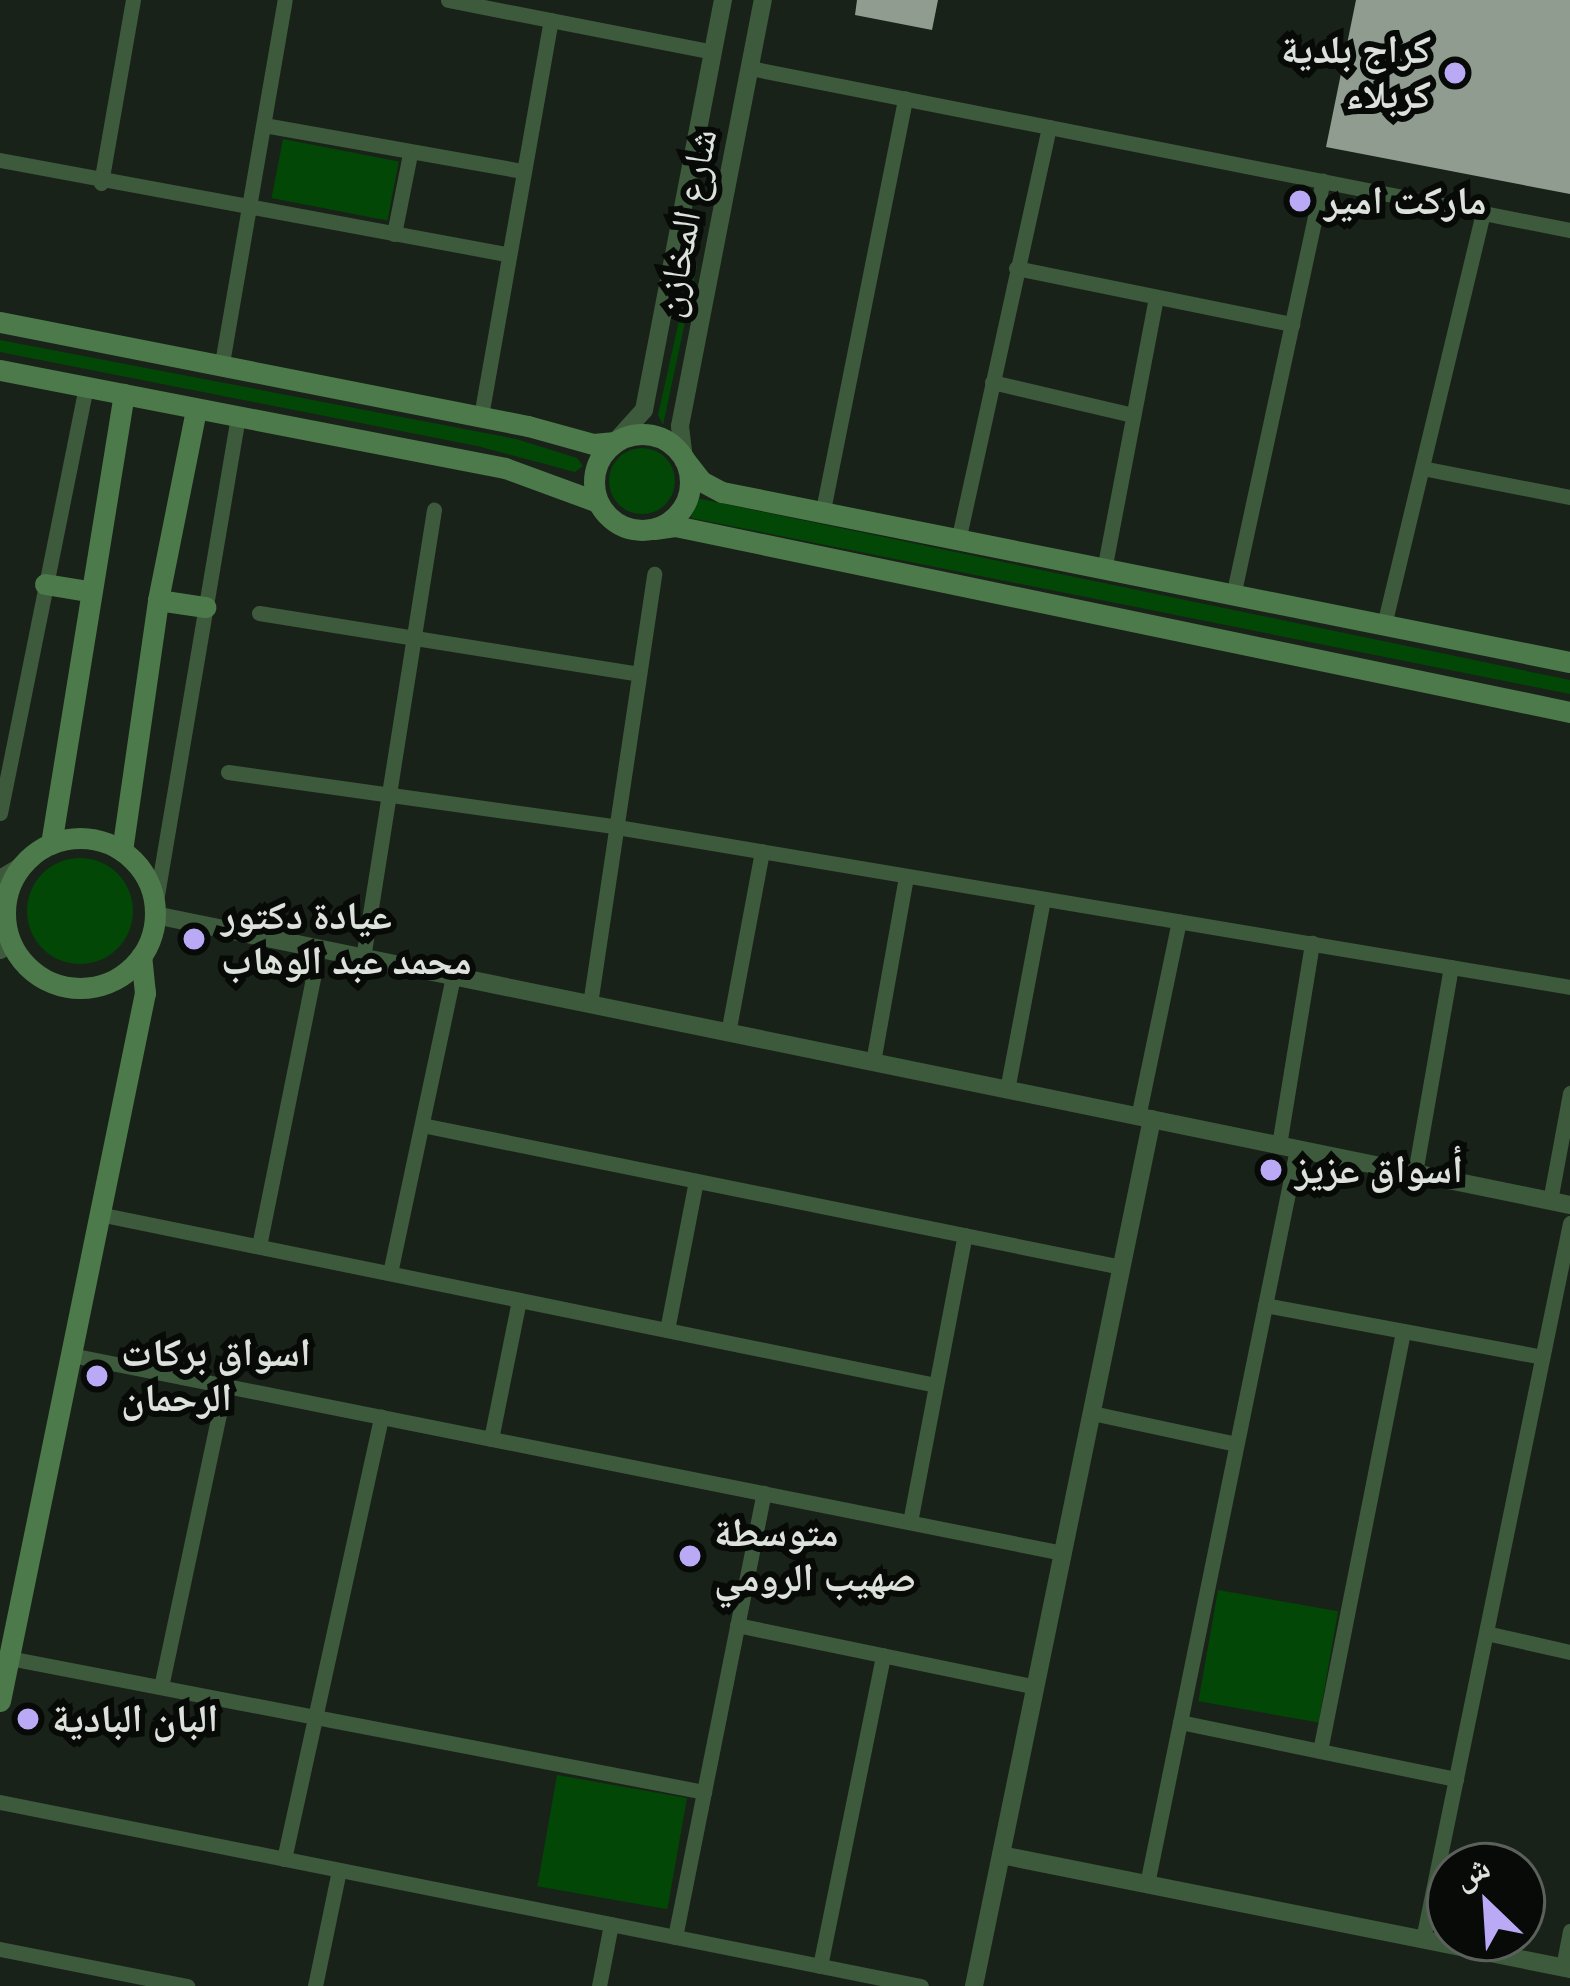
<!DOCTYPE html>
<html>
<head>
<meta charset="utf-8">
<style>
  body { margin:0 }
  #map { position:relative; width:1570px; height:1986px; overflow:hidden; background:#192219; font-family:Karla,"Noto Naskh Arabic",sans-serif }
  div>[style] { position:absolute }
  .green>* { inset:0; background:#024706; transform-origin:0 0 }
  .round { border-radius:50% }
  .building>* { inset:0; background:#919c90 }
  .minor>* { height:15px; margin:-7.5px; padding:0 7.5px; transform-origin:7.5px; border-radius:7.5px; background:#3e5a3c }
  .tertiary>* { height:18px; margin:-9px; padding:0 9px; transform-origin:9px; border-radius:9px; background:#3e5a3c }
  .secondary>* { height:21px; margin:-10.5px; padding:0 10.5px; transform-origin:10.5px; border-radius:10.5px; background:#4d7a4b }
  .secondary>.ring { margin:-10.5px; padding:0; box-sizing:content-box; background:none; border:21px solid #4d7a4b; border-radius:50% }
  .dots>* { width:33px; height:33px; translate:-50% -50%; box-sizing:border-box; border:6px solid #070a07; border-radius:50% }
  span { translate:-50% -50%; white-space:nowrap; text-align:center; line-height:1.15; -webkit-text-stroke:12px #070a07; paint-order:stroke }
  .poi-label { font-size:39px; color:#dce2db; font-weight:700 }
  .right { translate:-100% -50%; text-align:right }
  .left { translate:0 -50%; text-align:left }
  .street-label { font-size:39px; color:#dce2db }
  .north { position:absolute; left:1426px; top:1842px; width:120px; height:120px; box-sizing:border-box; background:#070a07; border:3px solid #5c605c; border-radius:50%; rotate:335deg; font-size:33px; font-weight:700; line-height:48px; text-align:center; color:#dce2db }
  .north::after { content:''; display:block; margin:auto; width:42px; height:54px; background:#baaaf6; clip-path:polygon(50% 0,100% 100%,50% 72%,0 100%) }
</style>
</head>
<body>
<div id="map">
  <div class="green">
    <i style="left:283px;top:139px;width:118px;height:60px;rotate:11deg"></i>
    <i style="clip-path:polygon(693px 258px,697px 266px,663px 425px,658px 415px)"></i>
    <i style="clip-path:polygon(0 340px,516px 439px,577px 458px,583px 466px,575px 472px,477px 446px,0 352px)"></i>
    <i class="round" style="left:609px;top:448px;width:66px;height:66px"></i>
    <i style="clip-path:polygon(696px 498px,1570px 680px,1570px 694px,691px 518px)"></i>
    <i class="round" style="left:27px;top:858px;width:106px;height:106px"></i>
    <i style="left:1218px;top:1590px;width:122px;height:113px;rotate:10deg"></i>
    <i style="left:557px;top:1775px;width:132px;height:113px;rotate:10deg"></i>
  </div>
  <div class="building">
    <i style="clip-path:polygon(857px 0,938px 0,932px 30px,855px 15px)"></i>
    <i style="clip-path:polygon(1356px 0,1570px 0,1570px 194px,1326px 147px)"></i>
  </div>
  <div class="minor">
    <i style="left:448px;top:0;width:270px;rotate:11.1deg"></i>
    <i style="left:750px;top:68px;width:836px;rotate:11.18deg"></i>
    <i style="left:264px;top:125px;width:261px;rotate:10.1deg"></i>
    <i style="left:0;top:160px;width:515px;rotate:10.52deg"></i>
    <i style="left:101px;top:183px;width:186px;rotate:-80.1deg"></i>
    <i style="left:394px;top:234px;width:82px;rotate:-78.7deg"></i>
    <i style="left:1016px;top:268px;width:282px;rotate:11.5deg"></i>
    <i style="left:222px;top:363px;width:368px;rotate:-80.2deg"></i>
    <i style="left:992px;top:382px;width:145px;rotate:13.2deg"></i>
    <i style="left:481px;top:416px;width:402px;rotate:-80deg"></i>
    <i style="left:1422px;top:468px;width:151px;rotate:11.1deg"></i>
    <i style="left:822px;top:515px;width:425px;rotate:-78.7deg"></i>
    <i style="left:958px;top:541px;width:424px;rotate:-77.6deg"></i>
    <i style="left:1104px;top:570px;width:278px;rotate:-79.2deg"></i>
    <i style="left:1233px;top:596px;width:425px;rotate:-77.8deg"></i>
    <i style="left:259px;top:613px;width:385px;rotate:9.1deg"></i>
    <i style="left:1384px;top:625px;width:424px;rotate:-76.5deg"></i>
    <i style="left:228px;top:772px;width:393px;rotate:8deg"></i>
    <i style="left:617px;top:827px;width:966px;rotate:9.53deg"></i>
    <i style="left:0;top:813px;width:435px;rotate:-78.6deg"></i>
    <i style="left:155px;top:907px;width:497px;rotate:-80.4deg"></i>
    <i style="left:0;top:951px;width:14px;rotate:-30deg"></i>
    <i style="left:363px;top:958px;width:454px;rotate:-81deg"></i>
    <i style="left:590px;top:1004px;width:435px;rotate:-81.5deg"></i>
    <i style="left:728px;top:1033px;width:185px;rotate:-79.4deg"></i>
    <i style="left:873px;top:1062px;width:189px;rotate:-79.9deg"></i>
    <i style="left:1007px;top:1090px;width:194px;rotate:-79.3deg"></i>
    <i style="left:1138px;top:1117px;width:200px;rotate:-78.2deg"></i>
    <i style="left:422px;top:1125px;width:713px;rotate:11.48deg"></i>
    <i style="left:1279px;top:1145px;width:205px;rotate:-80.7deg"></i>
    <i style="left:1415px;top:1173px;width:209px;rotate:-80.1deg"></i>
    <i style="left:1550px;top:1201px;width:110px;rotate:-79.5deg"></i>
    <i style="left:99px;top:1214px;width:854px;rotate:11.55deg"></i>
    <i style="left:259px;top:1246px;width:303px;rotate:-78.6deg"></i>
    <i style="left:390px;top:1273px;width:304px;rotate:-78deg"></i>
    <i style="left:1265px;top:1305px;width:282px;rotate:10.6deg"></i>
    <i style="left:667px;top:1330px;width:152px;rotate:-79deg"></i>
    <i style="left:71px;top:1355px;width:1012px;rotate:11.29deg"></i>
    <i style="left:1092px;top:1413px;width:147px;rotate:12.1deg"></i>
    <i style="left:491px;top:1439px;width:142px;rotate:-78.6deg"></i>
    <i style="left:910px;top:1522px;width:292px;rotate:-79.2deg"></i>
    <i style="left:737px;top:1625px;width:305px;rotate:11.7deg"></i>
    <i style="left:1486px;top:1633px;width:86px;rotate:12.7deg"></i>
    <i style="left:9px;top:1658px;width:708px;rotate:10.91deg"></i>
    <i style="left:161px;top:1687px;width:308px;rotate:-78deg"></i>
    <i style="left:1180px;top:1722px;width:282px;rotate:11.7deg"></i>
    <i style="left:1320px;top:1751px;width:428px;rotate:-78.8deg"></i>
    <i style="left:0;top:1802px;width:939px;rotate:11.3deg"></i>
    <i style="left:284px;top:1859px;width:453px;rotate:-77.6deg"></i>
    <i style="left:1147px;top:1884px;width:750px;rotate:-78.47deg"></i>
    <i style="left:675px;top:1937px;width:453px;rotate:-78.7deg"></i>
    <i style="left:1423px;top:1939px;width:731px;rotate:-78.4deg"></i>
    <i style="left:0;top:1949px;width:191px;rotate:11.2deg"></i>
    <i style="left:820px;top:1966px;width:317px;rotate:-78.5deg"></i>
    <i style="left:1563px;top:1967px;width:37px;rotate:-79deg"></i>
    <i style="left:315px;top:1986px;width:118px;rotate:-78.3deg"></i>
    <i style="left:599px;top:1986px;width:63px;rotate:-79deg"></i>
  </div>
  <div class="tertiary">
    <i style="left:615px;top:442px;width:43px;rotate:-47.8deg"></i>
    <i style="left:644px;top:410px;width:418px;rotate:-79.1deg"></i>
    <i style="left:684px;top:459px;width:33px;rotate:-97deg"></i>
    <i style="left:680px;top:426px;width:434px;rotate:-79deg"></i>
    <i style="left:0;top:879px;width:23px;rotate:-31deg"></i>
    <i style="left:155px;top:915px;width:1444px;rotate:11.58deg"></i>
    <i style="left:0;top:927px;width:13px;rotate:48deg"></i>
    <i style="left:1001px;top:1855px;width:580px;rotate:11.33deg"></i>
    <i style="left:974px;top:1986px;width:885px;rotate:-78.4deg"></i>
  </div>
  <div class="secondary">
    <i style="left:0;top:322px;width:538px;rotate:11.14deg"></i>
    <i style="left:528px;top:426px;width:67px;rotate:15.5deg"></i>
    <i style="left:593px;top:444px;width:22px;rotate:-5deg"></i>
    <i style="left:0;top:370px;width:514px;rotate:10.98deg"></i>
    <i style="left:505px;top:468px;width:99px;rotate:20.1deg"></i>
    <i class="ring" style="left:594px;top:434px;width:75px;height:75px"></i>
    <i style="left:684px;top:459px;width:28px;rotate:52deg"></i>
    <i style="left:701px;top:481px;width:24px;rotate:28deg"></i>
    <i style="left:722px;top:492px;width:865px;rotate:11.34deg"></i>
    <i style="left:654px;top:529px;width:21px;rotate:-8deg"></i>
    <i style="left:675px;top:526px;width:914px;rotate:11.74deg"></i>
    <i style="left:45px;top:584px;width:44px;rotate:9.2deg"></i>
    <i style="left:158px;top:600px;width:48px;rotate:8.5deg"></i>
    <i class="ring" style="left:5px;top:838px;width:129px;height:129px"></i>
    <i style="left:51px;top:844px;width:456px;rotate:-80.8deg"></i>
    <i style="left:122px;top:851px;width:254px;rotate:-81.8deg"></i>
    <i style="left:158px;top:600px;width:195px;rotate:-78.7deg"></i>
    <i style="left:0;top:1701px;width:723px;rotate:-78.43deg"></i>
    <i style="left:145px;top:993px;width:37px;rotate:-96deg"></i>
  </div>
  <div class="dots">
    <i style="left:1455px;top:73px;background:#baaaf6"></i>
    <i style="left:1300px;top:201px;background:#baaaf6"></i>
    <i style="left:194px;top:939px;background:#baaaf6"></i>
    <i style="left:1271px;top:1170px;background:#baaaf6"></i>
    <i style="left:97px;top:1376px;background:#baaaf6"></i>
    <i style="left:690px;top:1556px;background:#baaaf6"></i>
    <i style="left:28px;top:1719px;background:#baaaf6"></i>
  </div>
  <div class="poi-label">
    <span class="right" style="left:1431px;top:73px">كراج بلدية<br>كربلاء</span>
    <span class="left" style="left:1324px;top:201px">ماركت امير</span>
    <span class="left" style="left:221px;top:939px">عيادة دكتور<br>محمد عبد الوهاب</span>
    <span class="left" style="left:1295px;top:1170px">أسواق عزيز</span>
    <span class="left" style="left:121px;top:1376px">اسواق بركات<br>الرحمان</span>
    <span class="left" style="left:714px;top:1556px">متوسطة<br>صهيب الرومي</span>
    <span class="left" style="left:52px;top:1719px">البان البادية</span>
  </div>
  <div class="street-label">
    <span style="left:686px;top:223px;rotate:-79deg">شارع المخازن</span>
  </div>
  <div class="north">ش</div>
</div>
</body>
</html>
